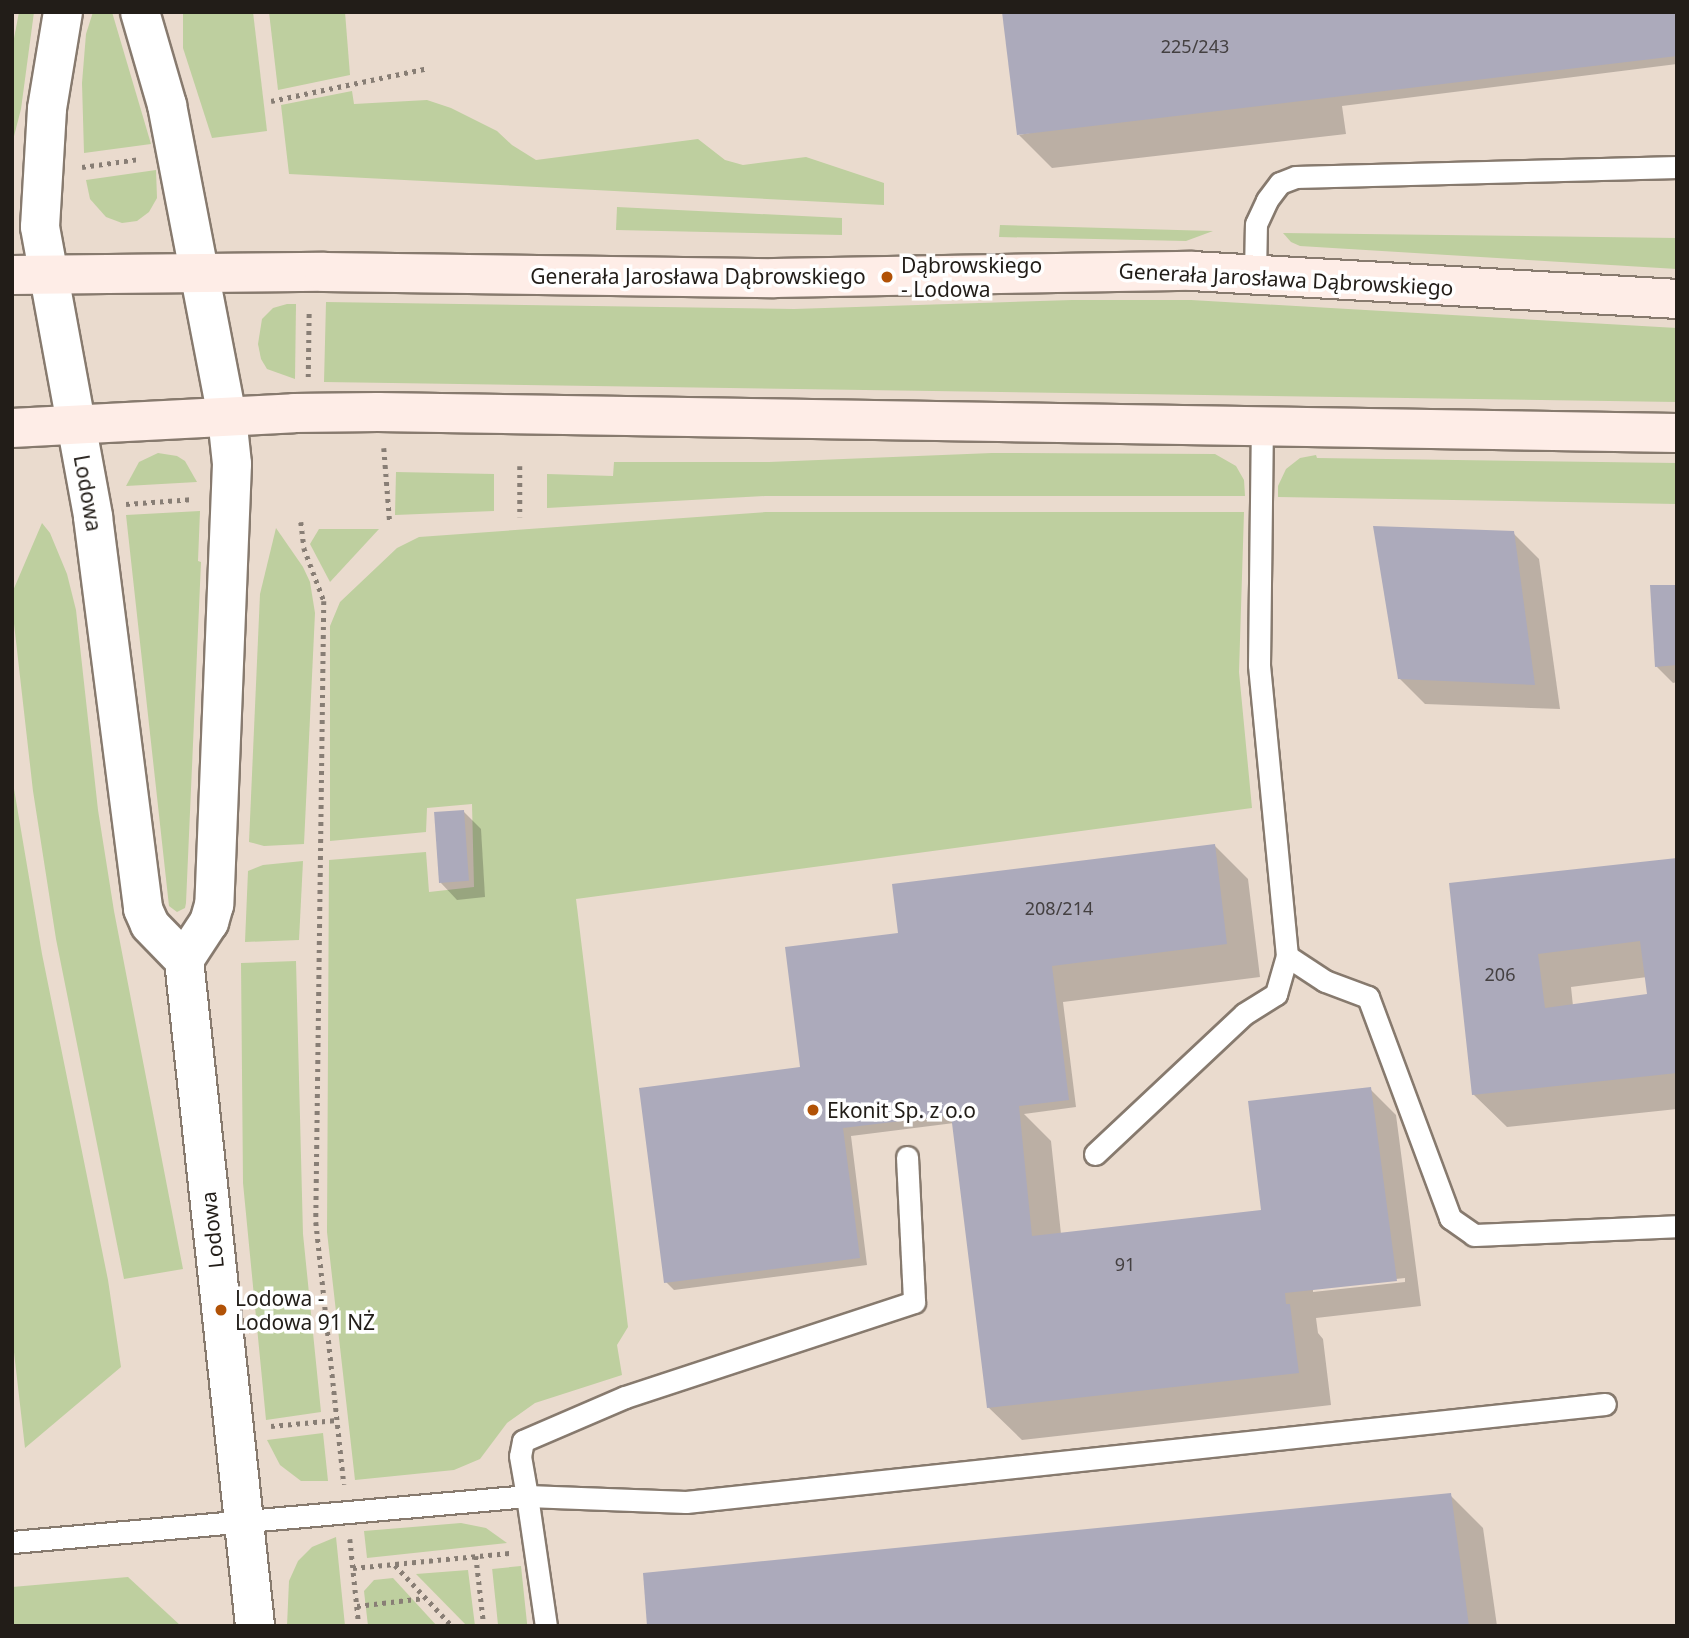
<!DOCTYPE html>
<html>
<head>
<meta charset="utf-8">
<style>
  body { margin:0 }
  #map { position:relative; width:1689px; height:1638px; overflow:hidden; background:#eadbce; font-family:"Noto Sans",sans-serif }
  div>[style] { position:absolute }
  .green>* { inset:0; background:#becf9f; transform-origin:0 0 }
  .shadow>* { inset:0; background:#0003 }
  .building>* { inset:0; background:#acaabb; transform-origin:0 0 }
  .path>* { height:4.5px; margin-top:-2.25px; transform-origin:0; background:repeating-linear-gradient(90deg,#887e75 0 3.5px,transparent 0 8.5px) }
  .roads { filter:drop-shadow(2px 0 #877a6e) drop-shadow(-2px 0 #877a6e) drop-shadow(0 2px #877a6e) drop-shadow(0 -2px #877a6e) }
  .service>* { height:21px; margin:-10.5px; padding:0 10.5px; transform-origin:10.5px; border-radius:10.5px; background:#fff }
  .tertiary>* { height:38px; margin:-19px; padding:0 19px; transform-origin:19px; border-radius:19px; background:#fff }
  .secondary>* { height:38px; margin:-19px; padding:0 19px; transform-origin:19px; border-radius:19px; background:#feede7 }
  .dots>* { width:19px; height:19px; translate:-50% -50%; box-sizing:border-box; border:4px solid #fff; border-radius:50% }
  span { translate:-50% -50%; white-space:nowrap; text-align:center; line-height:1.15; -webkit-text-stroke:7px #fff; paint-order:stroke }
  .number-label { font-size:18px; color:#444041 }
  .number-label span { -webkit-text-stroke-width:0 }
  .poi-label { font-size:21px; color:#221d18 }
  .left { translate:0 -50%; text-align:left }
  .street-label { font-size:21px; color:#221d18 }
  .frame { position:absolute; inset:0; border:14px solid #221d18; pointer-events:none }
</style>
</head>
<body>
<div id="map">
  <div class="green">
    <i style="clip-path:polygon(19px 12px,34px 12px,21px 109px,12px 144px,12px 49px)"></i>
    <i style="clip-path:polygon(93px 12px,112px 12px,151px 144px,84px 153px,82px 83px,86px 34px)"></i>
    <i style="clip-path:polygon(183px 12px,253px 12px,267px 131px,212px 138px,183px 48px)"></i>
    <i style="clip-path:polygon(269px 12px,345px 12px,350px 75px,278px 90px)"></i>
    <i style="clip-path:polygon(352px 91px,354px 104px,427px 100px,451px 108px,497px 131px,512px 145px,536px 160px,698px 139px,725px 160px,743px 165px,806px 157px,884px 183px,884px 205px,289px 174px,281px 105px)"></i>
    <i style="clip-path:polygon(156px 170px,157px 198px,149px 212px,137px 221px,122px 223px,106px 217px,90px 199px,86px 180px)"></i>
    <i style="clip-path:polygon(617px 207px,842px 218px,842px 235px,616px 230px)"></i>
    <i style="clip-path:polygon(1000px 225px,1213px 231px,1186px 241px,999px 237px)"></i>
    <i style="clip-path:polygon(1283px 233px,1677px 238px,1677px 269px,1300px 246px,1291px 242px)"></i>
    <i style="clip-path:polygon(1072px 300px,1191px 300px,1677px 328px,1677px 402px,324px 382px,326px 302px,794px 309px)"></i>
    <i style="clip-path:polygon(287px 304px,296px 304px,295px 379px,267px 369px,261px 359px,258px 344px,262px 319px,273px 308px)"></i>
    <i style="clip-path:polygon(158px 453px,177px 456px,185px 461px,197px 482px,126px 486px,139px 462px)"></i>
    <i style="clip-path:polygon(992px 453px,1215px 454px,1236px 466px,1244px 480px,1245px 496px,765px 496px,547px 508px,547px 474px,613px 476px,614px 462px,769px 462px)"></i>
    <i style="clip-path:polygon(1316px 455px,1317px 458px,1677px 463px,1677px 504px,1278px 497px,1278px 486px,1286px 469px,1300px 458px)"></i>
    <i style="clip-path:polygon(396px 472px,494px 474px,494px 511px,395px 515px)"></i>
    <i style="clip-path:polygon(200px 511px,198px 561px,201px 562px,186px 903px,185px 908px,177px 912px,169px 906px,126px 515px)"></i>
    <i style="clip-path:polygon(766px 512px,1244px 512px,1239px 672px,1252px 808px,576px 899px,628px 1327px,617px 1345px,622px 1375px,535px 1403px,507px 1423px,480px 1459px,454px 1470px,355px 1480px,327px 1232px,329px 860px,426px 852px,429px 892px,474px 887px,472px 804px,427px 808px,426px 832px,330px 841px,330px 626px,340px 602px,397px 548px,419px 537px)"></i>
    <i style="clip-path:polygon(42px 523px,50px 533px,67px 574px,76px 610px,98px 810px,114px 911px,183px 1269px,124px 1279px,56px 939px,33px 791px,12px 606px,12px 593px)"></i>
    <i style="clip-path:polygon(276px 528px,303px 567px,310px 582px,315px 613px,304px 844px,264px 846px,249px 842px,260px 594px)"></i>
    <i style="clip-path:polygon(319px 529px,379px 529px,330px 582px,310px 544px)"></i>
    <i style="clip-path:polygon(12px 777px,42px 954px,108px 1280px,121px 1367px,25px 1448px,12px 1335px)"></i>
    <i style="clip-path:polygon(303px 861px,299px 940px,245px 942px,248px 871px,263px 865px)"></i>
    <i style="clip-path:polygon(296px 961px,303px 1234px,321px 1412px,266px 1420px,243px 1183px,241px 963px)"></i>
    <i style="clip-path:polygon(323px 1433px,328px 1481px,301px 1481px,280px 1465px,267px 1440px)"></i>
    <i style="clip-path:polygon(461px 1523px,486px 1528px,507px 1543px,367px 1558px,364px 1531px)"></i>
    <i style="clip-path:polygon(336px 1537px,345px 1626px,287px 1626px,289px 1581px,298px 1561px,312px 1547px)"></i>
    <i style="left:521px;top:1566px;width:60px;height:29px;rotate:84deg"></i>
    <i style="clip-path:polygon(468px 1570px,475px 1626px,467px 1626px,416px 1574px)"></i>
    <i style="clip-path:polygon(128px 1577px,181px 1626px,12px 1626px,12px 1587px)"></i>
    <i style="clip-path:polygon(393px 1578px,437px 1626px,368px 1626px,364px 1591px,374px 1580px)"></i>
  </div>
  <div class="shadow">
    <i style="clip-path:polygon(1677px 12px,1677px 64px,1342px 106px,1346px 134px,1052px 168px,1019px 135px)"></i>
    <i style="clip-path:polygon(1513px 533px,1539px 559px,1560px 709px,1425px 704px,1399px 678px)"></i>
    <i style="clip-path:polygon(1677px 586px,1677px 682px,1673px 683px,1656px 666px)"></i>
    <i style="clip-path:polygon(464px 812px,481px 829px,485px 897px,457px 900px,441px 883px)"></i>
    <i style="clip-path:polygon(evenodd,1214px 845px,1248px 879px,1260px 977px,1063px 1002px,1076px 1107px,1024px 1114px,1051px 1141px,1061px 1234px,1266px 1212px,1370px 1089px,1396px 1115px,1421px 1306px,1316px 1318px,1318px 1333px,1323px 1339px,1331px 1405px,1022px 1440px,988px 1407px,954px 1123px,851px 1136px,867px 1265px,674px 1290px,666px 1282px,802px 1069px,900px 934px,1214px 845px,1405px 1278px,1405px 1282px,1313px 1292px,1313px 1288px,1405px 1278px)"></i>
    <i style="clip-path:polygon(evenodd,1677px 860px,1677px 1109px,1507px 1127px,1473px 1094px,1450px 884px,1677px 860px,1647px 977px,1649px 996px,1573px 1006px,1571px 987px,1647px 977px)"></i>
    <i style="clip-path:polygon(1450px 1495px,1483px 1528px,1497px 1626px,649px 1626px)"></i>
  </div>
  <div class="building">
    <i style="clip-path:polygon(1002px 12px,1677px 12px,1677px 56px,1017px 135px)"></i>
    <i style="clip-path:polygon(1373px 526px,1514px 531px,1535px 685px,1398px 679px)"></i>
    <i style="clip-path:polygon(1650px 585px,1677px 585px,1677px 665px,1655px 667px)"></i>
    <i style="left:464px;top:810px;width:71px;height:30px;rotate:86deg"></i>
    <i style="clip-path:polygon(1215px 844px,1227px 944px,1052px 966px,1069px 1100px,1019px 1106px,1032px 1236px,1261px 1210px,1248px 1101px,1371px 1087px,1397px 1281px,1285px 1293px,1286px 1304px,1290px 1304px,1299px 1373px,987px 1408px,951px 1115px,843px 1128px,860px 1258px,664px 1283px,639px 1088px,800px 1067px,785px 947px,898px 933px,892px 884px)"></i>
    <i style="clip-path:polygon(evenodd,1677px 858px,1677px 1073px,1472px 1095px,1449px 883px,1677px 858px,1640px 941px,1647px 994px,1545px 1008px,1538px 954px,1640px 941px)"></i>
    <i style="clip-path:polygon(1451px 1493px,1469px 1626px,647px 1626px,643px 1573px)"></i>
  </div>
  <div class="path">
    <i style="left:271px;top:101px;width:161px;rotate:-11.8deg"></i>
    <i style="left:82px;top:167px;width:59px;rotate:-7.9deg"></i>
    <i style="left:308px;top:377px;width:68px;rotate:-89.2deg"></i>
    <i style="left:384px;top:448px;width:76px;rotate:85.5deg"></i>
    <i style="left:520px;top:466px;width:51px;rotate:90deg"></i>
    <i style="left:126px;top:504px;width:68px;rotate:-4.2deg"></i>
    <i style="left:301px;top:522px;width:26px;rotate:83deg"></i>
    <i style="left:304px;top:548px;width:57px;rotate:69.3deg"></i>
    <i style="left:324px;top:601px;width:621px;rotate:90.74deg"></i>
    <i style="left:316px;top:1222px;width:264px;rotate:83.9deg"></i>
    <i style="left:271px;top:1426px;width:66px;rotate:-5.2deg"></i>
    <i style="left:350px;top:1539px;width:87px;rotate:84.1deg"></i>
    <i style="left:476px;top:1556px;width:70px;rotate:83.5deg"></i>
    <i style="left:395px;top:1565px;width:83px;rotate:46.9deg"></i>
    <i style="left:353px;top:1568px;width:157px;rotate:-5.5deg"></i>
    <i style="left:357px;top:1606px;width:68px;rotate:-6.7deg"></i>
  </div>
  <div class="roads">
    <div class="service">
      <i style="left:1255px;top:274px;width:50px;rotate:-88.9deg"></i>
      <i style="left:1256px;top:224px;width:26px;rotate:-65deg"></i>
      <i style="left:1267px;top:200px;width:21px;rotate:-53deg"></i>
      <i style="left:1280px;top:183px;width:17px;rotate:-21deg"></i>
      <i style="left:1296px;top:177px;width:381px;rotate:-1.5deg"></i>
      <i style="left:1287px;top:956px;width:45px;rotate:33.3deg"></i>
      <i style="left:1325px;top:981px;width:46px;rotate:20.4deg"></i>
      <i style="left:1368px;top:997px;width:236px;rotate:69.6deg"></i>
      <i style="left:1450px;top:1218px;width:29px;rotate:35deg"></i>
      <i style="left:1474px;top:1235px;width:203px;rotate:-2.5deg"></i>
      <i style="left:1095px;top:1154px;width:204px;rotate:-43.2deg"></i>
      <i style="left:1244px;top:1014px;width:38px;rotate:-32deg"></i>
      <i style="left:1276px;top:994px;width:40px;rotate:-74deg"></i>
      <i style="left:1287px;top:956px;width:292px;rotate:-95.5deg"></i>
      <i style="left:1259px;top:665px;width:239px;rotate:-89.3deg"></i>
      <i style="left:907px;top:1157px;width:145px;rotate:87.2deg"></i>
      <i style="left:914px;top:1302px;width:304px;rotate:161.8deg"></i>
      <i style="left:625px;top:1397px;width:111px;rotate:156.7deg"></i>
      <i style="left:523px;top:1441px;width:15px;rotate:101deg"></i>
      <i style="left:520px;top:1456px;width:41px;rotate:80.1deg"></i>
      <i style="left:527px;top:1496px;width:159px;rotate:2.2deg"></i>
      <i style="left:686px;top:1502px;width:924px;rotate:-6.09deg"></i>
      <i style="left:12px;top:1542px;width:517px;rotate:-5.1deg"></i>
      <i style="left:527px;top:1496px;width:131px;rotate:81.7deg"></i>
    </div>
    <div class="tertiary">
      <i style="left:63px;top:12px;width:98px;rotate:99.4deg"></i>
      <i style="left:47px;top:109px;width:118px;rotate:93.4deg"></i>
      <i style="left:40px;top:227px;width:295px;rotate:79.6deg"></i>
      <i style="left:93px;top:517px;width:395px;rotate:82.7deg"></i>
      <i style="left:143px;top:909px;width:17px;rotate:66deg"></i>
      <i style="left:150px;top:925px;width:49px;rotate:45.8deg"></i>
      <i style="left:184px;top:960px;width:670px;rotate:83.91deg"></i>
      <i style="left:140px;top:12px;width:97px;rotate:73.8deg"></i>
      <i style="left:167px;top:105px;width:318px;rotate:79.1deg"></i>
      <i style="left:227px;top:417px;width:47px;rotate:83.9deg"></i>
      <i style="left:232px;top:464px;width:441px;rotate:92.3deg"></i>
      <i style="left:214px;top:905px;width:18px;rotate:106deg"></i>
      <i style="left:209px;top:922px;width:45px;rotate:123.3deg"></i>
    </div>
    <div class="secondary">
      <i style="left:12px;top:275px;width:312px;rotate:-0.6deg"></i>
      <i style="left:324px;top:272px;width:450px;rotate:0.8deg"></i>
      <i style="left:774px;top:278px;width:418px;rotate:-1deg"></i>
      <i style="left:1192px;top:271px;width:486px;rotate:3.3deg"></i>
      <i style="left:12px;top:428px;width:282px;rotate:-3deg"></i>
      <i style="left:294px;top:413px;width:84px;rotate:-0.7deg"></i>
      <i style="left:378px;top:412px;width:1299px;rotate:0.93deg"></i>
    </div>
  </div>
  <div class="dots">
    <i style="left:887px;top:277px;background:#b15206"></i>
    <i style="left:813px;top:1110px;background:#b15206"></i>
    <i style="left:221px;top:1310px;background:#b15206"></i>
  </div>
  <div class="number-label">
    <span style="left:1195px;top:46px">225/243</span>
    <span style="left:1059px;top:908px">208/214</span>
    <span style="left:1500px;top:974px">206</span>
    <span style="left:1125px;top:1264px">91</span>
  </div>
  <div class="poi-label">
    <span class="left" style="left:901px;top:277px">Dąbrowskiego<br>- Lodowa</span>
    <span class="left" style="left:827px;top:1110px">Ekonit Sp. z o.o</span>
    <span class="left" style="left:235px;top:1310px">Lodowa -<br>Lodowa 91 NŻ</span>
  </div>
  <div class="street-label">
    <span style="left:698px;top:276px">Generała Jarosława Dąbrowskiego</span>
    <span style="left:1286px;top:279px;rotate:3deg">Generała Jarosława Dąbrowskiego</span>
    <span style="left:88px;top:493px;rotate:80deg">Lodowa</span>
    <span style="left:212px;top:1230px;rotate:-96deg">Lodowa</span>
  </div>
  <div class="frame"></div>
</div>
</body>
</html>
